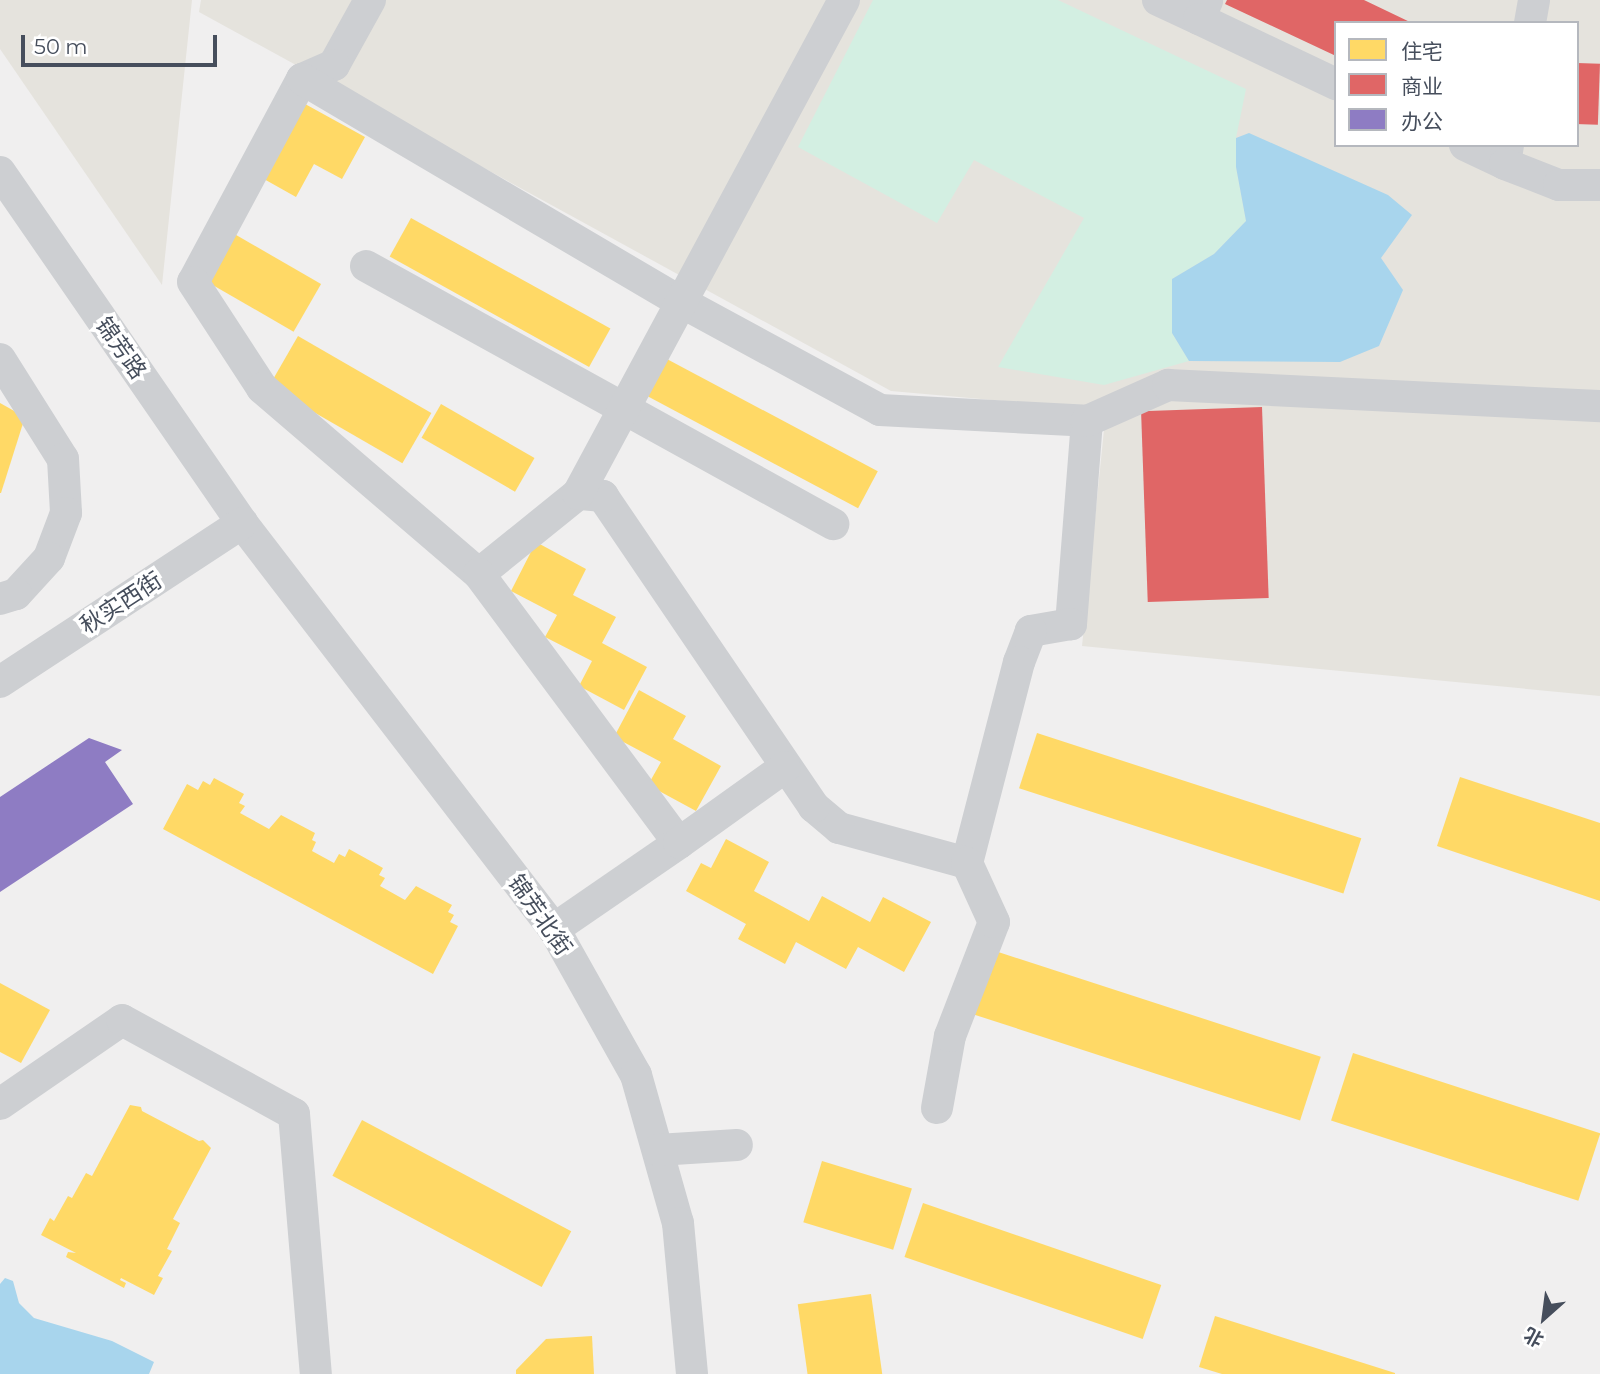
<!DOCTYPE html>
<html>
<head>
<meta charset="utf-8">
<style>
  body { margin:0 }
  #map { position:relative; width:1600px; height:1374px; overflow:hidden; background:#f0efef; font-family:Montserrat,"Noto Sans SC",sans-serif }
  div>[style] { position:absolute }
  .commercial>* { inset:0; background:#e5e3dd }
  .green>* { inset:0; background:#d3efe2 }
  .water>* { inset:0; background:#a8d5ed }
  .homes>* { inset:0; background:#ffd966; transform-origin:0 0 }
  .shops>* { inset:0; background:#e06666; transform-origin:0 0 }
  .offices>* { inset:0; background:#8e7cc3 }
  .minor>* { height:32px; margin:-16px; padding:0 16px; transform-origin:16px; border-radius:16px; background:#cdcfd2 }
  span { translate:-50% -50%; white-space:nowrap; text-align:center; line-height:1.15; -webkit-text-stroke:7px #fff; paint-order:stroke }
  .street-label { font-size:23px; color:#464e5c }
  .legend { position:absolute; left:1334px; top:21px; width:245px; height:126px; box-sizing:border-box; background:#fff; border:2px solid #b5b8be; margin:0; padding:9px 12px; list-style:none; font-size:21px; color:#464e5c }
  .legend li { display:flex; align-items:center; gap:14px; height:35px }
  .legend b { width:35px; border:2px solid #b5b8be }
  .north { position:absolute; left:1509px; top:1283px; width:70px; height:70px; -webkit-text-stroke:5px #fff; paint-order:stroke; rotate:208deg; font-size:19px; font-weight:700; line-height:28px; text-align:center; color:#464e5c }
  .north::after { content:''; display:block; margin:auto; width:24px; height:32px; background:#464e5c; clip-path:polygon(50% 0,100% 100%,50% 72%,0 100%) }
  .scale { position:absolute; left:21px; top:35px; width:196px; height:32px; box-sizing:border-box; border:4px solid #464e5c; border-top:0; padding-left:9px; font-size:21px; line-height:24px; white-space:nowrap; color:#464e5c; -webkit-text-stroke:5px #fff; paint-order:stroke }
</style>
</head>
<body>
<div id="map">
  <div class="commercial">
    <i style="clip-path:polygon(0 0,192px 0,162px 285px,0 49px)"></i>
    <i style="clip-path:polygon(evenodd,201px 0,1600px 0,1600px 696px,1082px 646px,1106px 410px,891px 391px,199px 12px,201px 0,1336px 23px,1577px 23px,1577px 145px,1336px 145px,1336px 23px)"></i>
  </div>
  <div class="green">
    <i style="clip-path:polygon(873px 0,1058px 0,1246px 89px,1236px 138px,1236px 167px,1246px 221px,1214px 254px,1172px 279px,1172px 333px,1189px 361px,1104px 385px,998px 367px,1084px 218px,974px 160px,937px 223px,798px 147px)"></i>
  </div>
  <div class="water">
    <i style="clip-path:polygon(1249px 133px,1388px 195px,1412px 215px,1381px 258px,1403px 290px,1379px 346px,1340px 362px,1189px 361px,1172px 333px,1172px 279px,1214px 254px,1246px 221px,1236px 167px,1236px 138px)"></i>
    <i style="clip-path:polygon(5px 1278px,13px 1281px,19px 1303px,34px 1318px,112px 1341px,154px 1362px,149px 1374px,0 1374px,0 1284px)"></i>
  </div>
  <div class="homes">
    <i style="clip-path:polygon(296px 99px,365px 137px,342px 179px,314px 164px,296px 197px,255px 174px)"></i>
    <i style="left:411px;top:218px;width:228px;height:44px;rotate:29deg"></i>
    <i style="left:231px;top:232px;width:104px;height:55px;rotate:30deg"></i>
    <i style="left:298px;top:336px;width:154px;height:58px;rotate:30deg"></i>
    <i style="left:665px;top:358px;width:241px;height:42px;rotate:28deg"></i>
    <i style="clip-path:polygon(0 403px,25px 417px,1px 493px,0 493px)"></i>
    <i style="left:441px;top:404px;width:108px;height:39px;rotate:30deg"></i>
    <i style="clip-path:polygon(536px 542px,586px 569px,573px 595px,616px 617px,602px 643px,647px 667px,624px 710px,579px 686px,592px 661px,545px 637px,557px 615px,511px 591px)"></i>
    <i style="clip-path:polygon(639px 690px,686px 716px,673px 739px,721px 766px,696px 811px,648px 785px,661px 762px,614px 737px)"></i>
    <i style="left:1037px;top:733px;width:341px;height:58px;rotate:18deg"></i>
    <i style="clip-path:polygon(1460px 777px,1600px 823px,1600px 901px,1437px 846px)"></i>
    <i style="clip-path:polygon(214px 778px,244px 794px,239px 803px,245px 806px,240px 813px,269px 829px,281px 815px,315px 833px,312px 840px,316px 842px,312px 851px,334px 863px,339px 854px,345px 857px,349px 849px,383px 868px,379px 875px,385px 878px,380px 886px,405px 900px,416px 886px,452px 905px,448px 912px,454px 915px,450px 922px,458px 926px,433px 974px,163px 829px,187px 784px,198px 790px,203px 781px,210px 785px)"></i>
    <i style="clip-path:polygon(726px 839px,769px 862px,754px 891px,809px 921px,822px 896px,870px 922px,883px 897px,931px 922px,904px 972px,858px 947px,846px 969px,796px 942px,785px 964px,738px 939px,746px 924px,686px 891px,701px 863px,711px 868px)"></i>
    <i style="left:986px;top:948px;width:352px;height:67px;rotate:18deg"></i>
    <i style="clip-path:polygon(0 983px,50px 1010px,21px 1063px,0 1052px)"></i>
    <i style="left:1353px;top:1053px;width:260px;height:71px;rotate:18deg"></i>
    <i style="clip-path:polygon(130px 1105px,141px 1107px,142px 1111px,199px 1141px,203px 1140px,211px 1148px,173px 1219px,180px 1223px,167px 1249px,172px 1251px,158px 1276px,163px 1278px,154px 1295px,121px 1278px,120px 1280px,126px 1283px,124px 1288px,66px 1257px,68px 1252px,76px 1253px,41px 1235px,50px 1218px,54px 1221px,68px 1196px,72px 1198px,86px 1173px,92px 1176px)"></i>
    <i style="left:362px;top:1120px;width:237px;height:63px;rotate:28deg"></i>
    <i style="left:822px;top:1161px;width:94px;height:64px;rotate:17deg"></i>
    <i style="left:923px;top:1203px;width:252px;height:57px;rotate:19deg"></i>
    <i style="left:871px;top:1294px;width:81px;height:74px;rotate:82deg"></i>
    <i style="clip-path:polygon(1215px 1316px,1395px 1373px,1395px 1374px,1222px 1374px,1199px 1367px)"></i>
    <i style="clip-path:polygon(592px 1336px,594px 1374px,516px 1374px,516px 1370px,546px 1339px)"></i>
  </div>
  <div class="shops">
    <i style="clip-path:polygon(1227px 0,1364px 0,1412px 23px,1336px 23px,1336px 56px,1225px 4px)"></i>
    <i style="left:1577px;top:63px;width:23px;height:61px;rotate:2deg"></i>
    <i style="left:1262px;top:407px;width:191px;height:121px;rotate:88deg"></i>
  </div>
  <div class="offices">
    <i style="clip-path:polygon(89px 738px,122px 750px,105px 762px,133px 804px,0 892px,0 797px)"></i>
  </div>
  <div class="minor">
    <i style="left:370px;top:0;width:74px;rotate:119deg"></i>
    <i style="left:334px;top:65px;width:35px;rotate:156deg"></i>
    <i style="left:302px;top:79px;width:230px;rotate:118.2deg"></i>
    <i style="left:193px;top:282px;width:126px;rotate:56.9deg"></i>
    <i style="left:262px;top:388px;width:286px;rotate:40.6deg"></i>
    <i style="left:1158px;top:0;width:45px;rotate:24.9deg"></i>
    <i style="left:1199px;top:19px;width:20px;rotate:-66deg"></i>
    <i style="left:1199px;top:19px;width:152px;rotate:25.4deg"></i>
    <i style="left:1530px;top:23px;width:23px;rotate:-80deg"></i>
    <i style="left:302px;top:79px;width:442px;rotate:30.5deg"></i>
    <i style="left:683px;top:303px;width:224px;rotate:28.5deg"></i>
    <i style="left:880px;top:410px;width:207px;rotate:3deg"></i>
    <i style="left:1087px;top:421px;width:204px;rotate:94.5deg"></i>
    <i style="left:1071px;top:624px;width:41px;rotate:170.1deg"></i>
    <i style="left:1031px;top:631px;width:33px;rotate:111deg"></i>
    <i style="left:1019px;top:662px;width:208px;rotate:104.5deg"></i>
    <i style="left:967px;top:863px;width:133px;rotate:-164.7deg"></i>
    <i style="left:839px;top:828px;width:33px;rotate:-140deg"></i>
    <i style="left:814px;top:807px;width:376px;rotate:-124.2deg"></i>
    <i style="left:603px;top:496px;width:25px;rotate:-175deg"></i>
    <i style="left:578px;top:494px;width:127px;rotate:141.1deg"></i>
    <i style="left:479px;top:574px;width:335px;rotate:53.4deg"></i>
    <i style="left:679px;top:843px;width:152px;rotate:145.5deg"></i>
    <i style="left:1465px;top:145px;width:44px;rotate:25.4deg"></i>
    <i style="left:1508px;top:145px;width:19px;rotate:99deg"></i>
    <i style="left:1505px;top:164px;width:58px;rotate:21.3deg"></i>
    <i style="left:1559px;top:185px;width:41px"></i>
    <i style="left:0;top:172px;width:426px;rotate:55.4deg"></i>
    <i style="left:242px;top:523px;width:512px;rotate:52.46deg"></i>
    <i style="left:554px;top:929px;width:167px;rotate:60.7deg"></i>
    <i style="left:636px;top:1075px;width:154px;rotate:74.2deg"></i>
    <i style="left:678px;top:1223px;width:152px;rotate:84.7deg"></i>
    <i style="left:366px;top:266px;width:534px;rotate:28.92deg"></i>
    <i style="left:0;top:359px;width:118px;rotate:57.8deg"></i>
    <i style="left:63px;top:459px;width:54px;rotate:86.8deg"></i>
    <i style="left:66px;top:513px;width:48px;rotate:110.7deg"></i>
    <i style="left:49px;top:558px;width:49px;rotate:132.5deg"></i>
    <i style="left:16px;top:594px;width:17px;rotate:163deg"></i>
    <i style="left:1087px;top:421px;width:89px;rotate:-24deg"></i>
    <i style="left:1168px;top:385px;width:433px;rotate:2.8deg"></i>
    <i style="left:578px;top:494px;width:561px;rotate:-61.7deg"></i>
    <i style="left:0;top:682px;width:290px;rotate:-33.3deg"></i>
    <i style="left:679px;top:843px;width:130px;rotate:-35.6deg"></i>
    <i style="left:0;top:1104px;width:148px;rotate:-34.5deg"></i>
    <i style="left:122px;top:1020px;width:196px;rotate:28.7deg"></i>
    <i style="left:294px;top:1114px;width:261px;rotate:85.2deg"></i>
    <i style="left:937px;top:1108px;width:73px;rotate:-79.8deg"></i>
    <i style="left:950px;top:1036px;width:122px;rotate:-68.9deg"></i>
    <i style="left:994px;top:922px;width:65px;rotate:-114.6deg"></i>
    <i style="left:658px;top:1150px;width:79px;rotate:-3.6deg"></i>
  </div>
  <div class="street-label">
    <span style="left:121px;top:348px;rotate:55deg">锦芳路</span>
    <span style="left:121px;top:603px;rotate:-33deg">秋实西街</span>
    <span style="left:540px;top:915px;rotate:55deg">锦芳北街</span>
  </div>
  <ul class="legend">
  <li><b style="height:19px;background:#ffd966"></b>住宅</li>
  <li><b style="height:19px;background:#e06666"></b>商业</li>
  <li><b style="height:19px;background:#8e7cc3"></b>办公</li>
  </ul>
  <div class="north">北</div>
  <div class="scale">50 m</div>
</div>
</body>
</html>
